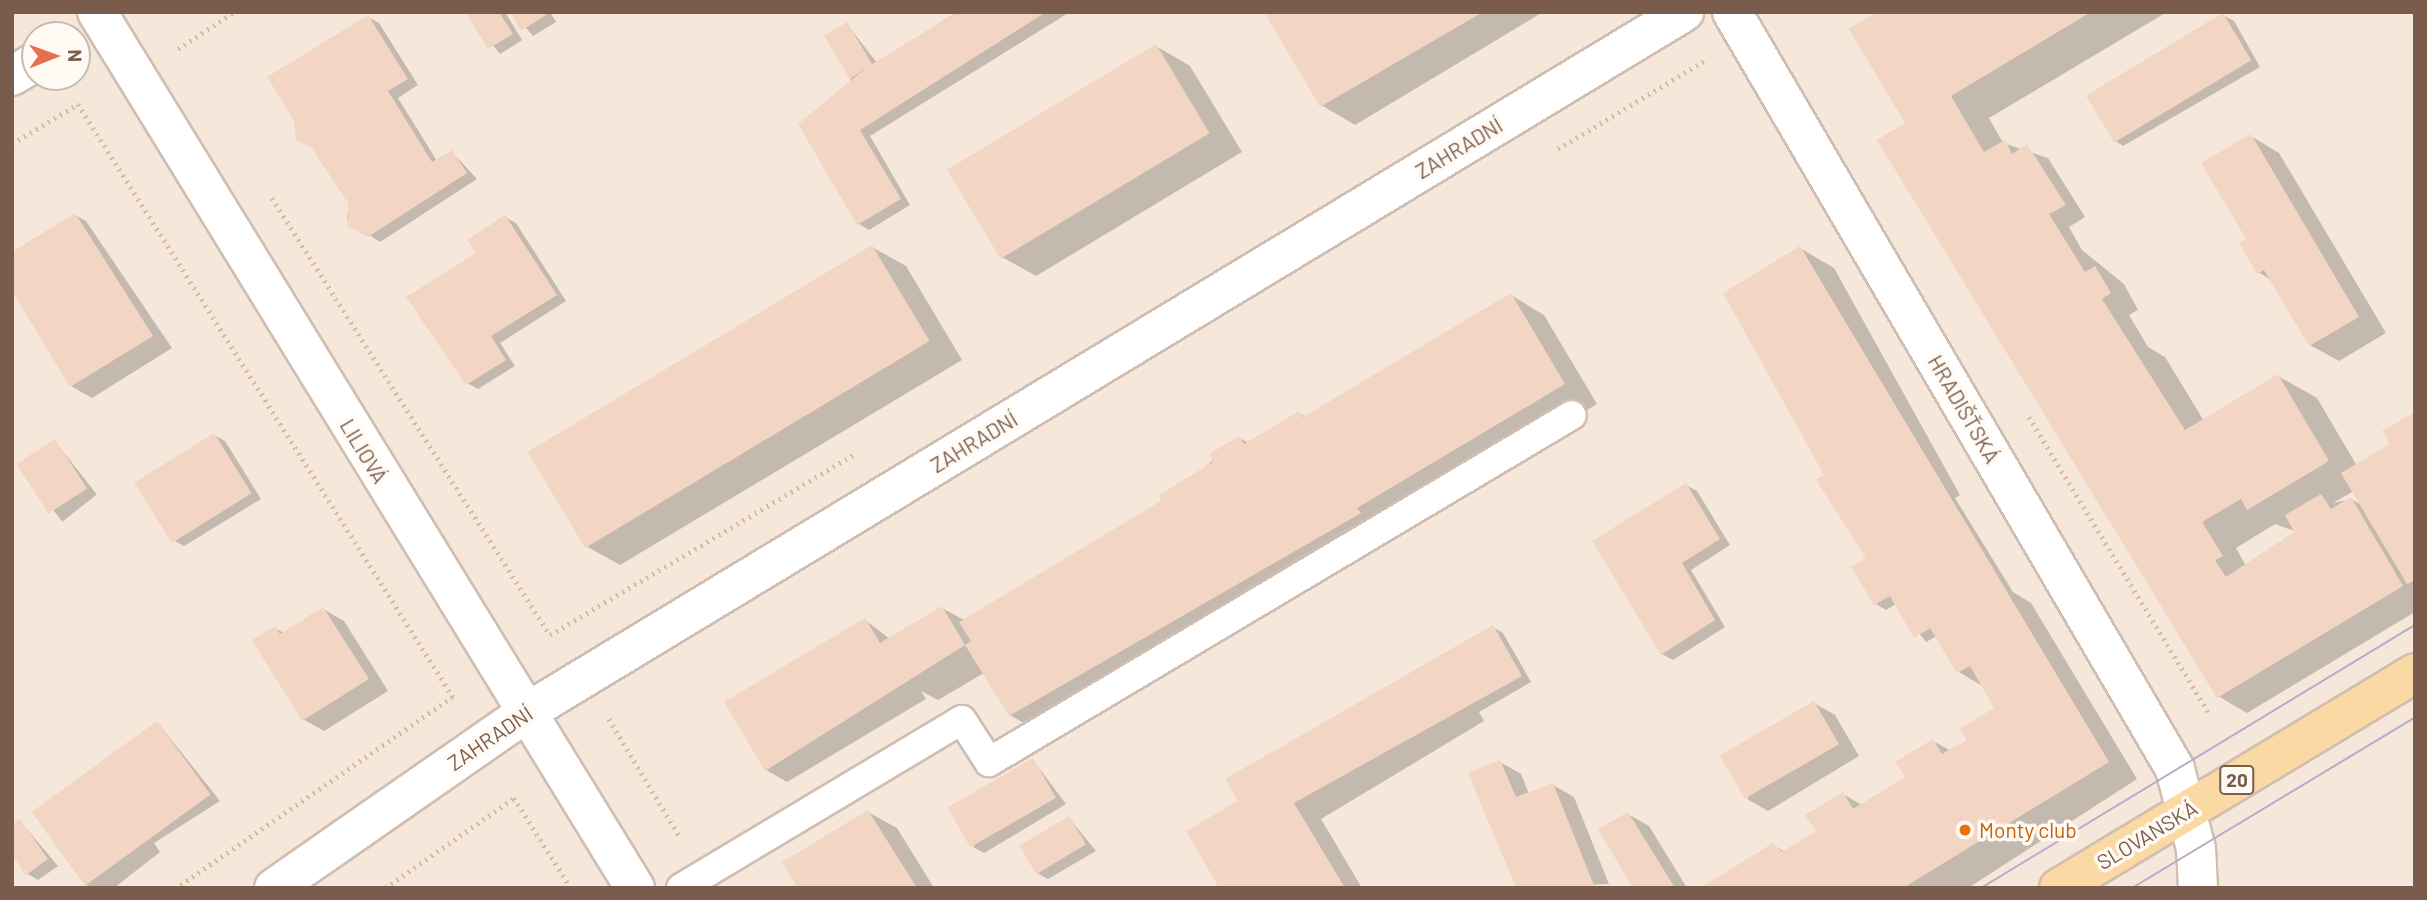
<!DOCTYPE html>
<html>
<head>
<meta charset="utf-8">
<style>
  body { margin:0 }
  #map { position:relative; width:2427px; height:900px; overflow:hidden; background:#fdf6ec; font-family:Barlow,sans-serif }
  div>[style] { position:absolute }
  .residential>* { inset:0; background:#f5e8da }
  .shadow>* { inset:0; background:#0003; transform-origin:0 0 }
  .building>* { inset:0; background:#f3d5c3; transform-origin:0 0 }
  .path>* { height:4.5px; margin-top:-2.25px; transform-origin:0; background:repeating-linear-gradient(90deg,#d9b8a5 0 2px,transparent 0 7px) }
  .roads { filter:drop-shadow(2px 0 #d1beb0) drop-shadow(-2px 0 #d1beb0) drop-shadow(0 2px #d1beb0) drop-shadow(0 -2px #d1beb0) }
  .lane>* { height:28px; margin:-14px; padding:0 14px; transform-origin:14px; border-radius:14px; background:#fff }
  .street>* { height:38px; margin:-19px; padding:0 19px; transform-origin:19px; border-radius:19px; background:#fff }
  .primary>* { height:38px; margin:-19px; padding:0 19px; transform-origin:19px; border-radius:19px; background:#fbd9a5 }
  .tram>* { height:2px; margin:-1px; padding:0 1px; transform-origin:1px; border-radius:1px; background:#b9a8c9 }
  .dots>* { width:19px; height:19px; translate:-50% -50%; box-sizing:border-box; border:4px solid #fffaf3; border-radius:50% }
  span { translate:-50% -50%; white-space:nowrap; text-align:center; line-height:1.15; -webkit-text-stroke:7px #fffaf3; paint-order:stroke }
  .shield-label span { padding:2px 5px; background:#fffaf3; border:2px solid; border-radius:5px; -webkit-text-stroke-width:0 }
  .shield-label { font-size:19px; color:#7a5c4d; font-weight:700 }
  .street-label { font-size:21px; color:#7a5c4d }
  .food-label { font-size:21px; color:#c56008 }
  .left { translate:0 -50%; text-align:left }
  .frame { position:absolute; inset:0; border:14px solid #7a5c4d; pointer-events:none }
  .north { position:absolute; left:21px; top:21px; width:70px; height:70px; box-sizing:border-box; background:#fffaf3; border:2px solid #cabbb1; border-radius:50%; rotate:89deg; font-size:19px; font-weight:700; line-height:28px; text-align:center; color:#7a5c4d }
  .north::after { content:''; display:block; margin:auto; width:24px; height:32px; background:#e76f51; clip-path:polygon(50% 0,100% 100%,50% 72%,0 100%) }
</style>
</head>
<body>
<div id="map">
  <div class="residential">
    <i style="clip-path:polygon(evenodd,12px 12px,2415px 12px,2415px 888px,12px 888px,12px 12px,35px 35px,77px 35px,77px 77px,35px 77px,35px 35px)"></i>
  </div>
  <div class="shadow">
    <i style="clip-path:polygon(467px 12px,505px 12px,522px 40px,500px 54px)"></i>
    <i style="clip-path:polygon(512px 12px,550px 12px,556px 22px,533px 36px)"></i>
    <i style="clip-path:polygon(957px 12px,1070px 12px,870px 136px,910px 205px,869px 230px,859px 224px,847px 24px,877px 63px)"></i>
    <i style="clip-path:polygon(1266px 12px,1543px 12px,1355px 125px,1321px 105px)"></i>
    <i style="clip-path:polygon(evenodd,1879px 12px,2167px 12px,1989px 118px,2003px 143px,2048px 158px,2085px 217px,2069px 227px,2082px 250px,2124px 284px,2138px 310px,2129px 315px,2148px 347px,2165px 357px,2204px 421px,2278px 376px,2317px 398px,2357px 466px,2392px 444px,2415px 414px,2415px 612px,2247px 713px,2218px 696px,1908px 124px,1879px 12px,2354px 491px,2363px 506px,2351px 499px,2333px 503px,2354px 491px,1879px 12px,2275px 524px,2297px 532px,2246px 566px,2236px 548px,2275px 524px)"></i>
    <i style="clip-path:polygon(2223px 15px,2234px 21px,2260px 67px,2123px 146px,2112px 139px)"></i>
    <i style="clip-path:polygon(368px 17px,379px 23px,418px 85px,398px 98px,437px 161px,452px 152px,477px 179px,380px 242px,347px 220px)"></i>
    <i style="clip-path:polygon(1156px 46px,1190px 66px,1242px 152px,1036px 276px,1002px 257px)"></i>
    <i style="clip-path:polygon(2251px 136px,2279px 153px,2386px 333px,2339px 361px,2310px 345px,2273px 281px,2258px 272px)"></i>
    <i style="clip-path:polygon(75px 215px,86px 221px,172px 348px,92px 398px,71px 386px)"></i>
    <i style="clip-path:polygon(505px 217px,516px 223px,566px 301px,500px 343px,515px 366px,478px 389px,467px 383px,478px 254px)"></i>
    <i style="clip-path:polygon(872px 247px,906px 266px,962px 360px,620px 565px,586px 546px)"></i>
    <i style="clip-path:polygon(1800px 248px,1834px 268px,1960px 495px,1955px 498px,2013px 592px,2031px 603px,2137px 779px,1968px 888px,1701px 888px,1773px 845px,1785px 852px,1818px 832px,1843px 794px,1862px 805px,1907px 778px,1933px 741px,1951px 751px,1969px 741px,1997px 708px,1984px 687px,1959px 672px,1937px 636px,1926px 642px,1896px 604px,1886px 610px,1876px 604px,1869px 559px,1818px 481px,1826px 475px,1725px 293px)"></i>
    <i style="clip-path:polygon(1511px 295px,1544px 315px,1597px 404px,1044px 735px,1010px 715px,984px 673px,938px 700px,921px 691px,926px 699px,787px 782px,766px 770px,865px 620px,890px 639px,942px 608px,964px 620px,1164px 502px,1239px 438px,1249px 443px,1299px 413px,1306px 417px)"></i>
    <i style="clip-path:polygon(214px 435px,225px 441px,261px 499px,184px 546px,173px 540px)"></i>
    <i style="left:55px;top:441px;width:68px;height:44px;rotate:52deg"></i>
    <i style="clip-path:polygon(1686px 485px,1697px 491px,1730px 545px,1691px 570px,1725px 627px,1673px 660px,1662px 654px)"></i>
    <i style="clip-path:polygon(323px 609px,344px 621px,388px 691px,324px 731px,303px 719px,275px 628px,284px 633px)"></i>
    <i style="clip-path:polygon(1493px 627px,1503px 633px,1531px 682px,1479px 712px,1484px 721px,1321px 819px,1362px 888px,1221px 888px,1238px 803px)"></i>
    <i style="clip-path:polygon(1814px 703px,1835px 715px,1859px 756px,1768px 811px,1747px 799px)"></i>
    <i style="clip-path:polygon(158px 723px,220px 801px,154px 843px,160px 852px,114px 888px,92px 888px,83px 883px)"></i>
    <i style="clip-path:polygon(1033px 760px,1066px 804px,984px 853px,973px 847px)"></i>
    <i style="clip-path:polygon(1500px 762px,1521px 774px,1529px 794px,1553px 785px,1574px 797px,1609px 884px,1518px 888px)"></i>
    <i style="clip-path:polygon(868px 812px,897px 828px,934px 888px,800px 888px)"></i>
    <i style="clip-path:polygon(1628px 814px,1649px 826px,1687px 888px,1638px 888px)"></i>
    <i style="clip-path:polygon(1069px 818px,1096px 851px,1048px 879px,1037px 873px)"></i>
    <i style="clip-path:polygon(20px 821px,58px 866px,38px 880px,28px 874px)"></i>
  </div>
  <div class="building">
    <i style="clip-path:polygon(465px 12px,499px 12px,513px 34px,488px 49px)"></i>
    <i style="clip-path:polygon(510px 12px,544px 12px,546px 15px,521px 31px)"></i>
    <i style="clip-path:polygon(958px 12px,1046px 12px,860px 130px,901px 199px,857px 225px,798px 124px,866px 68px,850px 79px,824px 36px,847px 22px,872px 64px)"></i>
    <i style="clip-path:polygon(1264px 12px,1483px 12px,1320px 107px)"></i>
    <i style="clip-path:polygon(1876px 12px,2091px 12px,1951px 96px,1984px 152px,2005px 140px,2012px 154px,2027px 144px,2066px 205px,2049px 214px,2085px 272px,2095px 266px,2111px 293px,2102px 299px,2185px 430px,2278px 374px,2329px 461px,2247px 510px,2241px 499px,2202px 522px,2223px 556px,2215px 560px,2226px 577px,2294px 532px,2285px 515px,2321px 494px,2331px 509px,2351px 497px,2403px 586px,2217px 698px,1877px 140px,1905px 123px,1849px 29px)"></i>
    <i style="left:2223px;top:13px;width:55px;height:160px;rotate:59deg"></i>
    <i style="clip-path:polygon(368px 15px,408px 79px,388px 91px,432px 162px,452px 150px,467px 173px,368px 237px,348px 226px,348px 203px,311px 147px,296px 141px,294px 121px,267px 77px)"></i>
    <i style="left:1156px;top:44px;width:104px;height:244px;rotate:59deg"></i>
    <i style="clip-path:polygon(2251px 134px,2359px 317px,2309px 346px,2264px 270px,2257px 274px,2239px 243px,2246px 239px,2201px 163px)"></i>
    <i style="clip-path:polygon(75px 213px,153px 336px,70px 387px,12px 291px,12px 252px)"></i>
    <i style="clip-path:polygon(505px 215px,557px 295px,491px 336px,506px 360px,466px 385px,406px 297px,476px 253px,467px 240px)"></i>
    <i style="left:872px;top:245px;width:112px;height:402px;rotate:59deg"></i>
    <i style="clip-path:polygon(1800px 246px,2109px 762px,1903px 888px,1700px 888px,1773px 843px,1782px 852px,1816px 831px,1805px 815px,1843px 792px,1853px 809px,1905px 777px,1895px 762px,1933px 739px,1942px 754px,1967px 740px,1959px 729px,1994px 708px,1970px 666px,1957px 673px,1930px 628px,1914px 638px,1890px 596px,1874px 605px,1851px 567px,1866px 558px,1816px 480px,1824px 475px,1723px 293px)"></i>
    <i style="clip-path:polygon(1511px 293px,1565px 384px,1357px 508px,1361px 513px,1009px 716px,965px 645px,971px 641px,959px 622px,1161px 501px,1159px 495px,1213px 462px,1209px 454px,1239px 436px,1244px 444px,1299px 411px,1303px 417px)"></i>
    <i style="clip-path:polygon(2415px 412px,2415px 580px,2407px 584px,2341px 473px,2390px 444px,2382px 431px)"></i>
    <i style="left:214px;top:433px;width:71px;height:94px;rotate:58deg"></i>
    <i style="left:55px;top:439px;width:59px;height:46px;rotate:57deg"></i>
    <i style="clip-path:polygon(1686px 483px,1720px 539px,1682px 563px,1715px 620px,1661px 655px,1592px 541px)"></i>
    <i style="clip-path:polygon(942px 606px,965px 645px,765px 771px,724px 702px,865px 618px,880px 643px)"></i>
    <i style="clip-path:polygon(323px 607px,369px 679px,302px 721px,252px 640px,275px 626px,280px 634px)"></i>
    <i style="clip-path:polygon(1493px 625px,1522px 676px,1294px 803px,1345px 888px,1219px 888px,1186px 831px,1238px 801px,1225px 779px)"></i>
    <i style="left:1814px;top:701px;width:50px;height:109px;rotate:60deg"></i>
    <i style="left:157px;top:721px;width:91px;height:155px;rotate:54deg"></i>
    <i style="left:1033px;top:758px;width:46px;height:99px;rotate:60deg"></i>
    <i style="clip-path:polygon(1500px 760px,1516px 797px,1553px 783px,1595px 888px,1516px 888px,1468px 773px)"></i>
    <i style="clip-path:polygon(868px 810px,917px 888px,798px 888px,782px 862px)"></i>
    <i style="clip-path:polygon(1628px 812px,1675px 888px,1633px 888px,1598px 829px)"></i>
    <i style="left:1069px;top:816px;width:33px;height:58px;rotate:59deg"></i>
    <i style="clip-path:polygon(20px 819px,48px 859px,26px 875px,12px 855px,12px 825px)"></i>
  </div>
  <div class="path">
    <i style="left:178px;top:49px;width:67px;rotate:-33.5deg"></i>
    <i style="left:12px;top:144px;width:77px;rotate:-31.2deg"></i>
    <i style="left:78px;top:104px;width:702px;rotate:57.69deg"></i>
    <i style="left:453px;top:697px;width:336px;rotate:145.3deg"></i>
    <i style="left:1558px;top:149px;width:170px;rotate:-31.1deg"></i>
    <i style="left:272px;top:198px;width:518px;rotate:57.54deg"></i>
    <i style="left:550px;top:635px;width:356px;rotate:-30.7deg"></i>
    <i style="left:2029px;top:417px;width:349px;rotate:58.7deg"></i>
    <i style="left:609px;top:719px;width:140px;rotate:59deg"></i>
    <i style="left:385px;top:888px;width:157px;rotate:-34.9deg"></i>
    <i style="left:514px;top:798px;width:107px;rotate:57.7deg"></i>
  </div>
  <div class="roads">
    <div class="lane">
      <i style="left:681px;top:888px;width:327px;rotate:-30.9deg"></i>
      <i style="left:962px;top:720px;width:50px;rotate:57.3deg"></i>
      <i style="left:989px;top:762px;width:678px;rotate:-30.76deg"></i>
    </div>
    <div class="street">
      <i style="left:97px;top:12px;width:1028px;rotate:58.44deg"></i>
      <i style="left:1732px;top:12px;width:877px;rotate:59.66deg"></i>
      <i style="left:2175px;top:769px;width:83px;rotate:75.3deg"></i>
      <i style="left:2196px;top:849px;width:39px;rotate:87deg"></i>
      <i style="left:12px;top:76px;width:27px;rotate:-31deg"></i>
      <i style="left:274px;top:888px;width:305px;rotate:-34.8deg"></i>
      <i style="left:524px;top:714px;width:1356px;rotate:-31.18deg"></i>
    </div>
    <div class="primary">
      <i style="left:2059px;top:888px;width:416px;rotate:-31.1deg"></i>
    </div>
  </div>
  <div class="tram">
    <i style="left:1981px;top:888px;width:507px;rotate:-31.22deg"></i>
    <i style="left:2132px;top:888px;width:331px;rotate:-31.1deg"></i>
  </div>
  <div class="dots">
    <i style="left:1965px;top:830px;background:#e8710a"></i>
  </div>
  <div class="shield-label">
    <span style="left:2237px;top:780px">20</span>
  </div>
  <div class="street-label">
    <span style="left:1459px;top:148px;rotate:-31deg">ZAHRADNÍ</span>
    <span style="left:1964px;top:409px;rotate:60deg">HRADIŠŤSKÁ</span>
    <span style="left:974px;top:442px;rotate:-31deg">ZAHRADNÍ</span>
    <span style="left:364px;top:451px;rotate:59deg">LILIOVÁ</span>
    <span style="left:490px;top:738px;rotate:-34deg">ZAHRADNÍ</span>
    <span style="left:2147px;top:835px;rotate:-31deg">SLOVANSKÁ</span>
  </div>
  <div class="food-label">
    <span class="left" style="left:1979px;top:830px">Monty club</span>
  </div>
  <div class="frame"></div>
  <div class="north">N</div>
</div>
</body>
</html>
